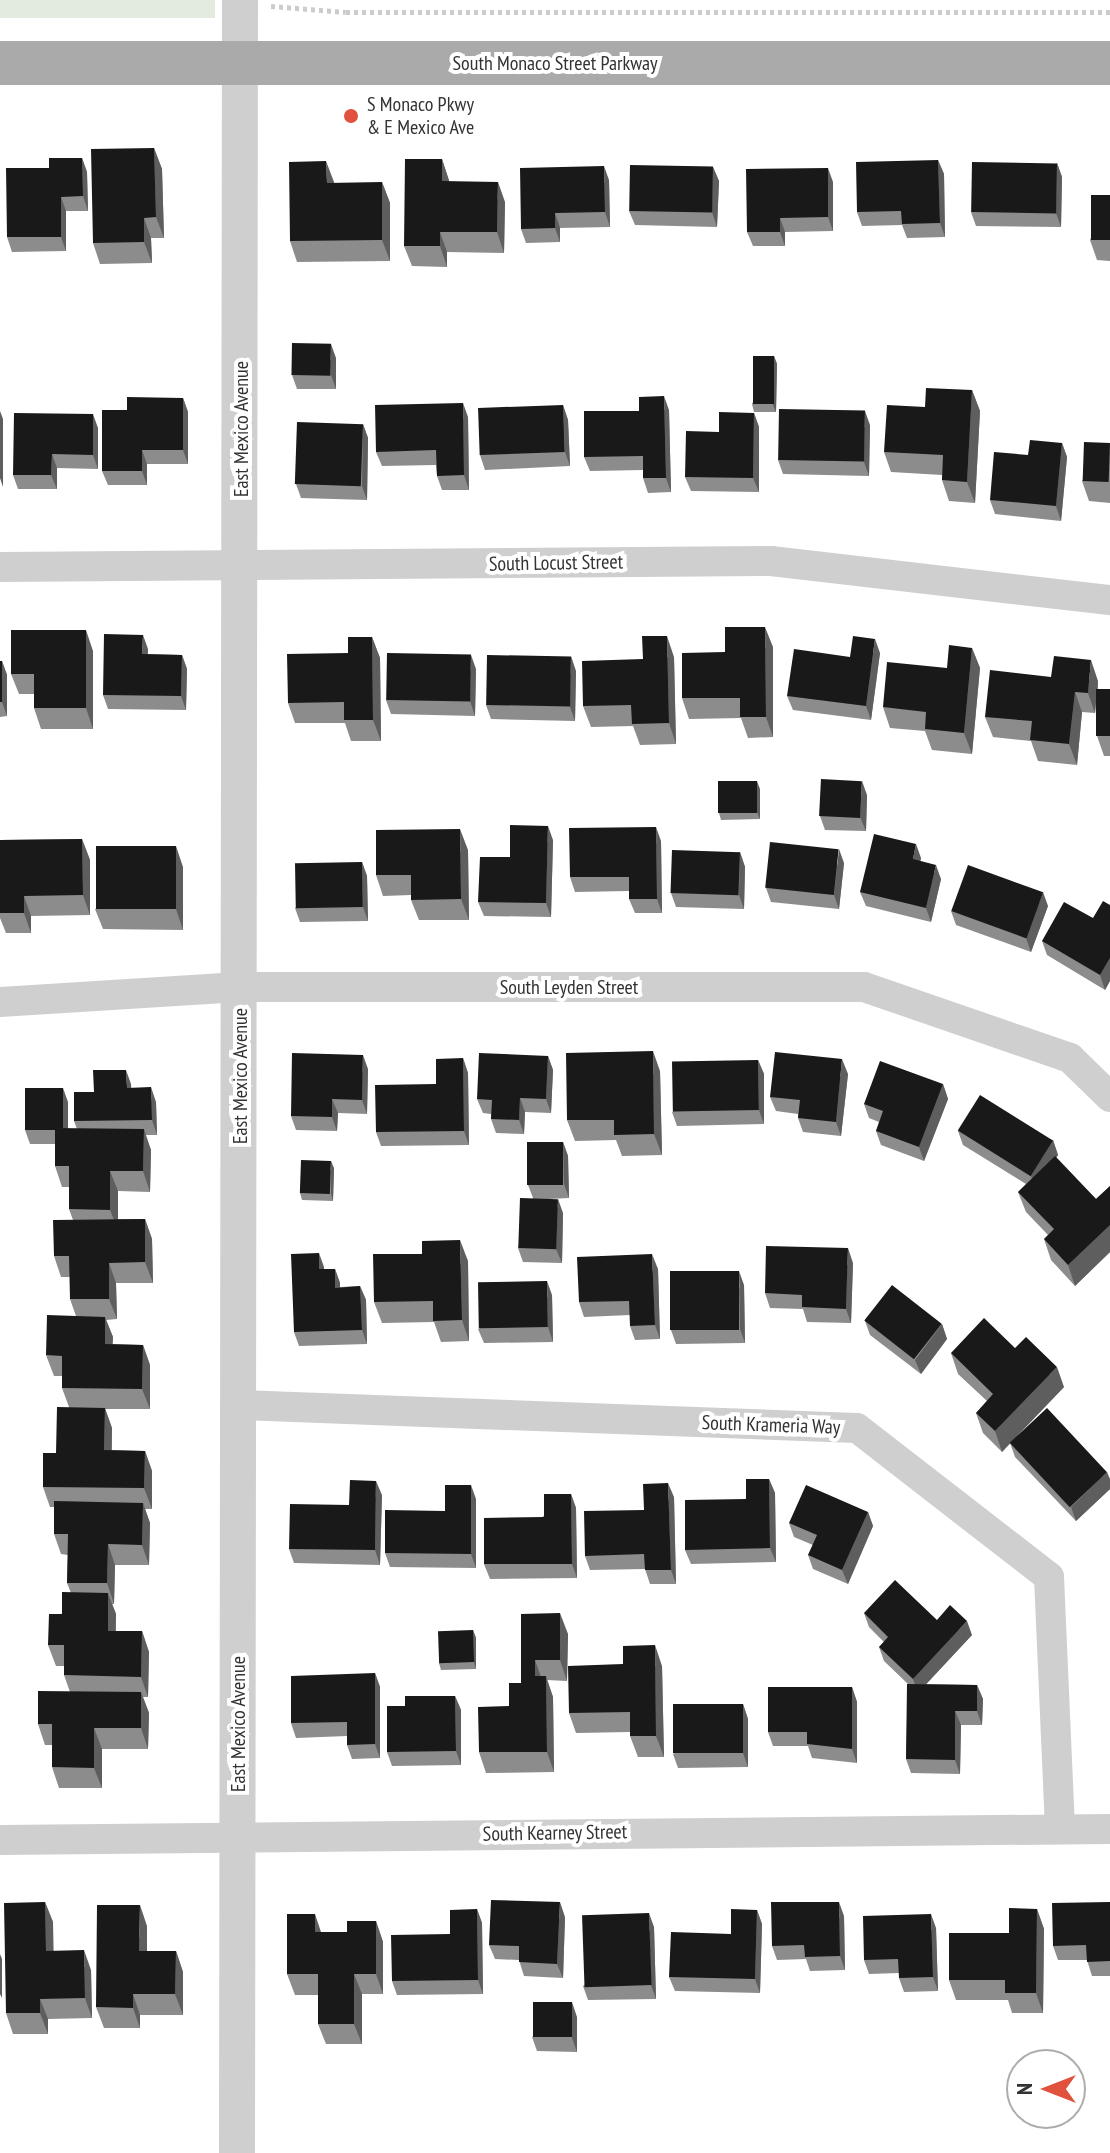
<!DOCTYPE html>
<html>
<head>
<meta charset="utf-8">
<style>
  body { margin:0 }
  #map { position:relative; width:1110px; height:2153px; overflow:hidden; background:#fff; font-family:"PT Sans Narrow",sans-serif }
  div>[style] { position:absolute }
  .green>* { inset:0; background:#e3ebde; transform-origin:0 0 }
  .path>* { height:5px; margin-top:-2.5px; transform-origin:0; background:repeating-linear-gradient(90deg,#ccc 0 4px,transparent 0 8px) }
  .minor>* { height:30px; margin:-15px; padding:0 15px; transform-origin:15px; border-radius:15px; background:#cfcfcf }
  .tertiary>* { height:36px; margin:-18px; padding:0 18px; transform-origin:18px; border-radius:18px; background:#cfcfcf }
  .primary>* { height:44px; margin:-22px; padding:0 22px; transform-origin:22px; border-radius:22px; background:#aaa }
  .wall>* { inset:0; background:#8c8c8c }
  .shaded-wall>* { inset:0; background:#5e5e5e }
  .building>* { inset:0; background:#191919; transform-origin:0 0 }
  .dots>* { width:22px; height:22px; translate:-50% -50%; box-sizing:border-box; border:4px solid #fff; border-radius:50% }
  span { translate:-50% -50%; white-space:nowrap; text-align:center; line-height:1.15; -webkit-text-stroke:8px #fff; paint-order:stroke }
  .street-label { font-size:20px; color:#323232 }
  .poi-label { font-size:20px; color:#323232 }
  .left { translate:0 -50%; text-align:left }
  .north { position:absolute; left:1006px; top:2049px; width:80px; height:80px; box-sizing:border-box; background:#fff; border:2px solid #adadad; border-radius:50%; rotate:270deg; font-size:22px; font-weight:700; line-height:32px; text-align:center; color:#323232 }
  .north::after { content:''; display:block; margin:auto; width:28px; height:36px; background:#e0513e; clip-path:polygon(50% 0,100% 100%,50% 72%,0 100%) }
</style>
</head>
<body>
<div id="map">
  <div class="green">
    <i style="left:0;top:0;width:215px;height:18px"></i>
  </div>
  <div class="path">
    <i style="left:271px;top:6px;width:75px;rotate:4.6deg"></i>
    <i style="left:346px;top:12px;width:764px"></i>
  </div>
  <div class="minor">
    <i style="left:0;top:567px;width:771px;rotate:-0.45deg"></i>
    <i style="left:771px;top:561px;width:341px;rotate:6.6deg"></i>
    <i style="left:0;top:1002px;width:240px;rotate:-3.6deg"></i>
    <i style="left:240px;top:987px;width:624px"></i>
    <i style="left:864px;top:987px;width:218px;rotate:19deg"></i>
    <i style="left:1070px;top:1058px;width:56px;rotate:44.3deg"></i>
    <i style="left:238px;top:1405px;width:619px;rotate:2.13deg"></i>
    <i style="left:857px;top:1428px;width:243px;rotate:37.8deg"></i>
    <i style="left:1049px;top:1577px;width:251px;rotate:87.5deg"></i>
    <i style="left:0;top:1840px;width:1110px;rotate:-0.57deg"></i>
  </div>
  <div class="tertiary">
    <i style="left:237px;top:2153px;width:2153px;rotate:-89.92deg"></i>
  </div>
  <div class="primary">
    <i style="left:0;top:63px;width:1110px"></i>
  </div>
  <div class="wall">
    <i style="clip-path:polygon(154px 148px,162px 169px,164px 238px,151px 238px,152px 263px,100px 264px,93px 243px)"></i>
    <i style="clip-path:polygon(82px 158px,87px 172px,88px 211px,66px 211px,66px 251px,12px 252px,7px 237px,49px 168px)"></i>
    <i style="clip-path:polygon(442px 159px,449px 182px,505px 202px,504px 253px,447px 252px,447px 267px,412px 266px,404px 246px)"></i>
    <i style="clip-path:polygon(938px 160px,944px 174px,945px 237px,907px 238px,902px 225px,862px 226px,857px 212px)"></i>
    <i style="clip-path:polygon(1057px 163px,1062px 177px,1061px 227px,976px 226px,971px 212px)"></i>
    <i style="clip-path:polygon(713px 167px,719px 181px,717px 227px,635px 225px,629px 211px)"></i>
    <i style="clip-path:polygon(609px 180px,610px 227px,560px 228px,560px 242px,526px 243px,521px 229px)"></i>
    <i style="clip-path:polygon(382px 182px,390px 203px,390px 261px,297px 262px,290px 241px)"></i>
    <i style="clip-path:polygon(833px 182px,833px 231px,785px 232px,785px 246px,753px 246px,747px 232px)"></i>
    <i style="clip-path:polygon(1110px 195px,1110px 261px,1097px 260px,1090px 240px)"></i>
    <i style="clip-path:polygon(774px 356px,777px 364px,776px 412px,754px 412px,752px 404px)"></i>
    <i style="clip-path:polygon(336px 358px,336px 389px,297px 389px,292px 375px)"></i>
    <i style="clip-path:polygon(972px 390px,980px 411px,975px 503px,949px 501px,942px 480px,942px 475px,891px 472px,884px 452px,925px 407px)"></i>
    <i style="clip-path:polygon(183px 398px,188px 412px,188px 464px,147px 464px,147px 485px,108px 485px,102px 471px)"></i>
    <i style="clip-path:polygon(563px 405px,568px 420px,570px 466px,485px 470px,480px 455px)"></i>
    <i style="clip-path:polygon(669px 410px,671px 492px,648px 493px,643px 478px,643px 470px,590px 471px,584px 457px,639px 411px)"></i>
    <i style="clip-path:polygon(754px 413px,759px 427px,759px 492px,691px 491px,685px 477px,719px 432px)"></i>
    <i style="clip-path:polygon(468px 417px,469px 490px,442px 490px,437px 476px,436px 465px,382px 466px,376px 452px)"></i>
    <i style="clip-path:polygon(363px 424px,368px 438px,367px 500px,301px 498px,296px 484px)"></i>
    <i style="clip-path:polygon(870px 425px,869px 476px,783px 474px,778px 460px)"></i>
    <i style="clip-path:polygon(98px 428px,98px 469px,57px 468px,57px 489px,18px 489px,13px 475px)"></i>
    <i style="clip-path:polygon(1062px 443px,1067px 457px,1061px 521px,995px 514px,990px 500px,1028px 455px)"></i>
    <i style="clip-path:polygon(1110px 443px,1110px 503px,1089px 501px,1082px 481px)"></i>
    <i style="clip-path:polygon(372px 637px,380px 658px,381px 741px,351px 741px,345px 723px,295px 723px,288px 703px,348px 653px)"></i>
    <i style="clip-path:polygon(773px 647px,773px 737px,748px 738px,741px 718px,689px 719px,682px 698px,725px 652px)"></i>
    <i style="clip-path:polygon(972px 648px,980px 668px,972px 754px,932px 750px,925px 731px,890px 728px,883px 707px,947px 668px)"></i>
    <i style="clip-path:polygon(148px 649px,148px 654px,182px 655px,187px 669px,186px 710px,108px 709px,103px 695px)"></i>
    <i style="clip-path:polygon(93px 651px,93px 729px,41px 729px,34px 708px,34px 694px,19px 694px,11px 674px)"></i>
    <i style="clip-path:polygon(880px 653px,871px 720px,793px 710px,787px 696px,850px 657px)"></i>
    <i style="clip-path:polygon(674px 657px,676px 744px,640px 745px,633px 726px,591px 727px,583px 706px,643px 659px)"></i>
    <i style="clip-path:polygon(0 661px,2px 661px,7px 675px,7px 716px,0 717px)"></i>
    <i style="clip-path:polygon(476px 669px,475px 716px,391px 714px,386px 700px)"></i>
    <i style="clip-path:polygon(576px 671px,575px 721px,491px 719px,486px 705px)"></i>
    <i style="clip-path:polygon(1098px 681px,1098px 689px,1110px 689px,1110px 756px,1104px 756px,1097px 736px,1096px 703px,1095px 713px,1082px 712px,1077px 765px,1038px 761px,1031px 741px,993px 737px,985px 717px)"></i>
    <i style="clip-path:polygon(760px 789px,760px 819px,721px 820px,719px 813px)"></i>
    <i style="clip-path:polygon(867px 795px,866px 831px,825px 830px,820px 816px)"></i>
    <i style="clip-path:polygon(82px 839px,90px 860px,90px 915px,31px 916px,31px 933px,6px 933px,0 918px,0 840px)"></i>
    <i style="clip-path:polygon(553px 840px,551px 917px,484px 916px,478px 902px,510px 857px)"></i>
    <i style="clip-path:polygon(661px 841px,662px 913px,635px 913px,629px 899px,629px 891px,575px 892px,570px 877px)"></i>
    <i style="clip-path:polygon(468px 850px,469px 920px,419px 920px,411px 900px,411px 895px,383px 896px,376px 875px)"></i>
    <i style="clip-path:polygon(740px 852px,745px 867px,744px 909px,676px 907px,671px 893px)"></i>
    <i style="clip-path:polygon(921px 858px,920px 861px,941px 879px,931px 922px,866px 906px,860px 892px)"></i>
    <i style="clip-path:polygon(362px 862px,367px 876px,368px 921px,300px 922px,295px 908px)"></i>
    <i style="clip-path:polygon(844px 863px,839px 909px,771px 902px,766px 888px)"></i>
    <i style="clip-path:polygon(183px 867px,183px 930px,103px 929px,95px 909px)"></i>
    <i style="clip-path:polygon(1110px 905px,1110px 981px,1105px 990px,1047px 955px,1042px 941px,1093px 918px)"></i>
    <i style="clip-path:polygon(1048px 906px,1031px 952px,956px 925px,951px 911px)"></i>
    <i style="clip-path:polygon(548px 1056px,553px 1070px,551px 1113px,525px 1112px,524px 1134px,496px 1133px,491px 1119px,491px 1114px,483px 1113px,477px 1099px)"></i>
    <i style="clip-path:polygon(463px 1058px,468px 1073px,469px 1145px,381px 1146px,376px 1132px,436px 1084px)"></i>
    <i style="clip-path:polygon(758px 1060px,764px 1074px,764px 1124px,677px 1126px,672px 1112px)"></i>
    <i style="clip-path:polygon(368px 1069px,367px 1114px,338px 1113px,337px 1131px,296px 1130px,291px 1116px)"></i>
    <i style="clip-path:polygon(660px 1071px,662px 1155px,622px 1156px,616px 1140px,575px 1141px,567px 1120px)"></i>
    <i style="clip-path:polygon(848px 1074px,841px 1136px,803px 1132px,798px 1118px,798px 1114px,776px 1111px,770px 1097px)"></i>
    <i style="clip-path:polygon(131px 1084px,131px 1088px,156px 1102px,157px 1135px,145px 1135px,151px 1150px,150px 1192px,118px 1191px,118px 1219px,145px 1219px,152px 1239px,153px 1283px,116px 1283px,117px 1319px,106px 1320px,113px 1337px,112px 1344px,143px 1345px,150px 1365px,150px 1409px,105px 1409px,112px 1428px,112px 1450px,145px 1451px,152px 1471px,152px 1509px,145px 1509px,150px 1523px,149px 1565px,115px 1565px,114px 1604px,112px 1604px,116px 1614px,116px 1631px,142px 1631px,149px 1652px,148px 1697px,143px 1697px,149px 1713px,148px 1749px,102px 1749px,102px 1788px,59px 1788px,52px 1767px,52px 1745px,45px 1745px,38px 1724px,70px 1692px,64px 1675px,64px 1666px,56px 1666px,48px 1645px,71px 1593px,67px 1583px,68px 1555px,61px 1554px,54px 1534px,54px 1507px,50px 1507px,43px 1487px,56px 1453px,69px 1407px,62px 1388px,62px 1376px,54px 1376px,46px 1355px,76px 1316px,70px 1299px,70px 1277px,61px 1277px,54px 1256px,73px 1220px,69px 1209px,69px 1187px,62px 1187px,55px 1166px,55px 1144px,30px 1144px,25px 1130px,68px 1102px,68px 1129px,77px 1129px,74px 1121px,94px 1092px)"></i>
    <i style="clip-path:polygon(943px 1084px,948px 1099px,924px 1161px,881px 1145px,876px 1131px,879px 1122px,869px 1118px,864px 1104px)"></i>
    <i style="clip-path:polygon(958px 1131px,1053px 1140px,1058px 1155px,1056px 1157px,1096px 1199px,1110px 1186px,1110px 1252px,1075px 1286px,1051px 1260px,1044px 1239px,1048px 1235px,1026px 1212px,1018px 1192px,1026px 1184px,963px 1145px)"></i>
    <i style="clip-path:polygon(563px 1142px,568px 1156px,569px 1198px,549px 1199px,563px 1213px,562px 1263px,523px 1262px,518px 1248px,533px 1198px,528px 1185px)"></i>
    <i style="clip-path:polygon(334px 1168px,333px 1201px,302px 1200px,300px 1193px)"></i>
    <i style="clip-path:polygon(468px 1261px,469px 1341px,441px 1342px,434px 1322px,382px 1323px,374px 1302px)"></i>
    <i style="clip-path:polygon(853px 1263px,851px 1323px,807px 1322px,803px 1309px,770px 1308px,765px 1293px)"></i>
    <i style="clip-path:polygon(324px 1267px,324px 1269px,335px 1269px,340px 1283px,340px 1287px,360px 1286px,366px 1300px,367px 1344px,299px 1346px,294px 1332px)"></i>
    <i style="clip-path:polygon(658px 1269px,660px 1339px,635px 1340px,630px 1326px,630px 1315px,584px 1317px,579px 1302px)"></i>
    <i style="clip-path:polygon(744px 1285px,745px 1343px,676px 1344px,671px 1330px)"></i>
    <i style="clip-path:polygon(552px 1295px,553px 1342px,484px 1343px,478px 1329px)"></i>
    <i style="clip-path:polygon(865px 1321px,942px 1324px,947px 1339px,921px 1374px,870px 1335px)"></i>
    <i style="clip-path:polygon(1015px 1348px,1064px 1387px,1018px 1435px,1110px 1479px,1110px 1489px,1076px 1521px,1015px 1457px,1010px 1443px,1002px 1452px,983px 1433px,976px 1413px,987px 1401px,958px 1374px,951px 1353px)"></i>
    <i style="clip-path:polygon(769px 1479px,775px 1493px,776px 1562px,691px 1564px,685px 1550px)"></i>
    <i style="clip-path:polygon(571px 1494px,576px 1508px,577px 1578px,490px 1579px,484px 1564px)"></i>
    <i style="clip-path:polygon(382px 1495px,380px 1565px,294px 1563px,289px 1549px,349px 1505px)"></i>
    <i style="clip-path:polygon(674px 1497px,676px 1584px,650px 1584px,645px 1569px,590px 1570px,585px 1556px,644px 1510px)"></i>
    <i style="clip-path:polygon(476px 1499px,476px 1568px,390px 1567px,385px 1553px,445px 1511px)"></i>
    <i style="clip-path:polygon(868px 1512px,873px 1526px,848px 1584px,813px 1569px,808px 1555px,813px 1545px,794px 1537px,789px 1523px)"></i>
    <i style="clip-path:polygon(864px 1613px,937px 1620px,972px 1635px,926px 1684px,977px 1685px,983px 1699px,982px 1725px,961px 1725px,960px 1774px,911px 1773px,906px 1759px,908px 1684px,884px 1661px,879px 1647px,884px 1642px,869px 1627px)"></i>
    <i style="clip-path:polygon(521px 1614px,568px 1634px,567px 1681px,547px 1680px,553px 1697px,554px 1772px,486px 1773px,479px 1752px,509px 1706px,521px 1683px)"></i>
    <i style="clip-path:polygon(473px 1630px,476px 1638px,476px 1669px,441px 1670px,439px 1663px)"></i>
    <i style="clip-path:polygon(623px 1664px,662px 1666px,664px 1757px,638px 1757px,630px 1736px,630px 1732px,576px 1733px,569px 1713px)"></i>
    <i style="clip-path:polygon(375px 1673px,380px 1687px,380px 1758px,352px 1759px,347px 1745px,347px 1736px,296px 1738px,291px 1723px)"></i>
    <i style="clip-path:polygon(852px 1687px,857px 1702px,857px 1763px,812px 1758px,808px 1746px,773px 1746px,768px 1732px)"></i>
    <i style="clip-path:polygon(455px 1696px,461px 1710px,461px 1765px,392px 1766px,387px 1752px,405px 1706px)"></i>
    <i style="clip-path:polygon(743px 1704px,748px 1719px,748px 1767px,678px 1768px,673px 1754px)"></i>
    <i style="clip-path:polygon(45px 1902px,53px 1922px,53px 1951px,91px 1970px,92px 2018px,48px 2019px,48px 2034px,13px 2034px,6px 2013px)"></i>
    <i style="clip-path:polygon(1110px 1902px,1110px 1976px,1092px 1976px,1087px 1960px,1058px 1960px,1053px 1946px)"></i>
    <i style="clip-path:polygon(477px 1909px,482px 1923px,483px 1994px,397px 1995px,392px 1981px,450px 1934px)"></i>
    <i style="clip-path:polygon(1037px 1909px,1044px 1929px,1043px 2013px,1012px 2013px,1008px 2000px,956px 2000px,949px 1980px,1009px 1933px)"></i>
    <i style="clip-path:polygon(757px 1910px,762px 1924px,760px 1993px,675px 1991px,669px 1977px,731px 1934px)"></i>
    <i style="clip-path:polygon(844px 1916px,845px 1970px,810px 1971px,806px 1959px,777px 1960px,772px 1946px)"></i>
    <i style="clip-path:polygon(565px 1917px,563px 1978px,524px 1976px,519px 1960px,495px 1959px,489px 1945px)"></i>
    <i style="clip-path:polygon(376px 1921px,383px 1942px,383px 1994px,362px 1994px,362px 2044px,326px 2044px,318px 2024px,318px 1995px,295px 1995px,287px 1974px,321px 1932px,347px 1932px)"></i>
    <i style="clip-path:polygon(147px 1926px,147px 1951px,176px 1951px,183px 1972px,183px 2015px,140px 2015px,140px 2028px,104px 2028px,96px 2007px)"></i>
    <i style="clip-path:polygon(654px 1927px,656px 1999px,588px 2000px,583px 1986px)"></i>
    <i style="clip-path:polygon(936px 1928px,938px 1991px,904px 1992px,899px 1978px,899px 1973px,869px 1974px,864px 1960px)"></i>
    <i style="clip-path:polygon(577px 2017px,577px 2052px,537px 2051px,532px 2037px)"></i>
  </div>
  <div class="shaded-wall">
    <i style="clip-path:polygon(154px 148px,162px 169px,164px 238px,156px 217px)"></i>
    <i style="clip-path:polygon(82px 158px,87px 172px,88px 211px,83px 196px)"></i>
    <i style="clip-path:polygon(442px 159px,449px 180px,449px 202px,442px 181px)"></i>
    <i style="clip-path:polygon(938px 160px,944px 174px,945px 237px,940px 223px)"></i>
    <i style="clip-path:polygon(326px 161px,334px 182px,334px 203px,327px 183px)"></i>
    <i style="clip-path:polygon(1057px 163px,1062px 177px,1061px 227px,1056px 213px)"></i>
    <i style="clip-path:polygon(604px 166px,609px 180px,610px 227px,605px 212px)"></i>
    <i style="clip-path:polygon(713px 167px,719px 181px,717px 227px,712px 212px)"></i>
    <i style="clip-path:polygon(828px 168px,833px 182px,833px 231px,828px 217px)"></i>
    <i style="clip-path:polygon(382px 182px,390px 203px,390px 261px,382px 240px)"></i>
    <i style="clip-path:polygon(498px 182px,505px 202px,504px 253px,497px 232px)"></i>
    <i style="clip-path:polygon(61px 197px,66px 211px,66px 251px,61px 237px)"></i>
    <i style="clip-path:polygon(555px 213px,560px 228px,560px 242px,555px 228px)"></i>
    <i style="clip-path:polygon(144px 218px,151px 238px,152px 263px,144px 242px)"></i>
    <i style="clip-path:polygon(780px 218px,785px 232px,785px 246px,780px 232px)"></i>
    <i style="clip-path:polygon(440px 232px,447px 252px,447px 267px,440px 246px)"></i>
    <i style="clip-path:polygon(331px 344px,336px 358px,336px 389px,331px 375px)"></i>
    <i style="clip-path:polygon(774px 356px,777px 364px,776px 412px,773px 405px)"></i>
    <i style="clip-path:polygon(972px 390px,980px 411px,975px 503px,967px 482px)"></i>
    <i style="clip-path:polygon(664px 396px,669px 410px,671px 492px,666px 478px)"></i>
    <i style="clip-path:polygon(183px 398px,188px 412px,188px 464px,183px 450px)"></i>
    <i style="clip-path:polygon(463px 403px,468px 417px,469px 490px,464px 475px)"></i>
    <i style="clip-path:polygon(563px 405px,568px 420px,570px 466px,565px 452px)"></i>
    <i style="clip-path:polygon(0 411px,3px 419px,3px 487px,0 478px)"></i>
    <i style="clip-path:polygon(865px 411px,870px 425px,869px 476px,864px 462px)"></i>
    <i style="clip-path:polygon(754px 413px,759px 427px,759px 492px,753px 478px)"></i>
    <i style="clip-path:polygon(93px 414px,98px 428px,98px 469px,93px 455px)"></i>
    <i style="clip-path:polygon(363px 424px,368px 438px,367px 500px,362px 486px)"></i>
    <i style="clip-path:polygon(1062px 443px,1067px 457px,1061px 521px,1056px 506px)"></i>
    <i style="clip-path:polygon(142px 450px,147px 464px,147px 485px,142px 471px)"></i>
    <i style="clip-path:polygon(52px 454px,57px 468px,57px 489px,51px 475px)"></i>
    <i style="clip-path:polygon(765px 627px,773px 647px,773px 737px,766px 717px)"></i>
    <i style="clip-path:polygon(86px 630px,93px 651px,93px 729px,86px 708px)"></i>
    <i style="clip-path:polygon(143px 635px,148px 649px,147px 669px,142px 654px)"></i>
    <i style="clip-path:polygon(667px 636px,674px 657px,676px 744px,669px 723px)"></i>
    <i style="clip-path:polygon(372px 637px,380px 658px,381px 741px,373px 720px)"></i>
    <i style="clip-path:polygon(875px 639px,880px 653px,871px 720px,866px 706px)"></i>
    <i style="clip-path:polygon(972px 648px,980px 668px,972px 754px,964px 733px)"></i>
    <i style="clip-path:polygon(182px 655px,187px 669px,186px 710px,181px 696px)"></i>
    <i style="clip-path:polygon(471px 655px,476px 669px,475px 716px,470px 701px)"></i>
    <i style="clip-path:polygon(571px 656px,576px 671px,575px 721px,570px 707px)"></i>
    <i style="clip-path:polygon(1091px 660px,1098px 681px,1095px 713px,1088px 693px)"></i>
    <i style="clip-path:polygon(2px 661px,7px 675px,7px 716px,2px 702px)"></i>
    <i style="clip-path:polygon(1075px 692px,1082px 712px,1077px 765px,1069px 744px)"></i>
    <i style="clip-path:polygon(757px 781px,760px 789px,760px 819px,757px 812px)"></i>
    <i style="clip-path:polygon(862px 781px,867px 795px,866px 831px,860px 817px)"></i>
    <i style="clip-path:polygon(548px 826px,553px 840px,551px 917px,546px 903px)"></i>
    <i style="clip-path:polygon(656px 827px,661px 841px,662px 913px,657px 899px)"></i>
    <i style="clip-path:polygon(460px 829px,468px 850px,469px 920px,461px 899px)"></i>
    <i style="clip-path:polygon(82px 839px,90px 860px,90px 915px,83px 895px)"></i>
    <i style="clip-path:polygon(916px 844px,921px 858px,918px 873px,913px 859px)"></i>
    <i style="clip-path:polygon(176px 846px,183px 867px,183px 930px,176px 909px)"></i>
    <i style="clip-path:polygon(839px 849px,844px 863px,839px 909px,834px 895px)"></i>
    <i style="clip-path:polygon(740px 852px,745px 867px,744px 909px,739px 895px)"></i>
    <i style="clip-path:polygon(362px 862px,367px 876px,368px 921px,363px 907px)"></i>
    <i style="clip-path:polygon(936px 865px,941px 879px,931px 922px,926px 908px)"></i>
    <i style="clip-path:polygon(1043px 892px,1048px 906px,1031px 952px,1026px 938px)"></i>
    <i style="clip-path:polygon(24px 896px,31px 916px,31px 933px,24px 913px)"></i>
    <i style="clip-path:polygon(1110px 958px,1110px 981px,1105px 990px,1100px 975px)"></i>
    <i style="clip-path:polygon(653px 1051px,660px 1071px,662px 1155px,654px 1134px)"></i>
    <i style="clip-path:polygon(363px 1055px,368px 1069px,367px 1114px,362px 1100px)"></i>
    <i style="clip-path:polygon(548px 1056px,553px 1070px,551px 1113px,546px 1099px)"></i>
    <i style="clip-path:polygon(463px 1058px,468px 1073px,469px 1145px,464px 1131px)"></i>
    <i style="clip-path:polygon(842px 1059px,848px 1074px,841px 1136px,836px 1122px)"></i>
    <i style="clip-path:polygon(758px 1060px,764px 1074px,764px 1124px,759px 1110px)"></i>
    <i style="clip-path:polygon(126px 1070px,131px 1084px,132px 1102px,127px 1088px)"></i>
    <i style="clip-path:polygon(943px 1084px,948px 1099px,924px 1161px,919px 1147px)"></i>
    <i style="clip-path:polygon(151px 1087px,156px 1102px,157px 1135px,152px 1120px)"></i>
    <i style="clip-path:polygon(63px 1088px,68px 1102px,68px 1144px,63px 1130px)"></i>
    <i style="clip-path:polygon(520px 1098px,525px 1112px,524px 1134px,519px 1120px)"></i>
    <i style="clip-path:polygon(332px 1099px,338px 1113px,337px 1131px,332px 1117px)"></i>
    <i style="clip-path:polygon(144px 1129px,151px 1150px,150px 1192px,143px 1171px)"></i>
    <i style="clip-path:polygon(1053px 1140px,1058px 1155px,1036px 1190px,1031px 1176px)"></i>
    <i style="clip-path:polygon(563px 1142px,568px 1156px,569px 1198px,564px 1184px)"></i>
    <i style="clip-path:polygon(331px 1161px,334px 1168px,333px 1201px,331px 1194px)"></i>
    <i style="clip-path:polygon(110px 1171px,118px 1191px,118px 1230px,110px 1210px)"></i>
    <i style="clip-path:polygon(558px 1199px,563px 1213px,562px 1263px,556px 1249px)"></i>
    <i style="clip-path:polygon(145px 1219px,152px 1239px,153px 1283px,145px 1262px)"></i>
    <i style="clip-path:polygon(1110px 1225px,1110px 1252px,1075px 1286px,1068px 1265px)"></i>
    <i style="clip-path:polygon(460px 1240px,468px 1261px,469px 1341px,462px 1320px)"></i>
    <i style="clip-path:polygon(848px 1248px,853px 1263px,851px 1323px,846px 1309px)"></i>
    <i style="clip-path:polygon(319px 1253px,324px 1267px,324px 1283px,319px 1269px)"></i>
    <i style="clip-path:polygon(652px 1254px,658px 1269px,660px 1339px,655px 1325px)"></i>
    <i style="clip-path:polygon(109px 1263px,116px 1283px,117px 1319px,109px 1299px)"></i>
    <i style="clip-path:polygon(335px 1269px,340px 1283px,340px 1302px,335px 1288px)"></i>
    <i style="clip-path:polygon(739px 1271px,744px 1285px,745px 1343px,740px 1329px)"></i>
    <i style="clip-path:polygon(547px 1281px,552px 1295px,553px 1342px,548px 1327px)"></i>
    <i style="clip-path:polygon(360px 1286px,366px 1300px,367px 1344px,362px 1330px)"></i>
    <i style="clip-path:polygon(105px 1317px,113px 1337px,112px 1364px,105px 1344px)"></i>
    <i style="clip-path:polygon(942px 1324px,947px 1339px,921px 1374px,915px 1360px)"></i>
    <i style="clip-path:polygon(143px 1345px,150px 1365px,150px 1409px,142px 1389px)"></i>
    <i style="clip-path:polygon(1057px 1367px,1064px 1387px,1002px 1452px,995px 1431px)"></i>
    <i style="clip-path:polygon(105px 1408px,112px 1428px,111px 1470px,104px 1450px)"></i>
    <i style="clip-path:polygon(145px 1451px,152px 1471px,152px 1509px,144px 1488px)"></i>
    <i style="clip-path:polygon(1107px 1472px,1110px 1479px,1110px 1489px,1076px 1521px,1071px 1507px)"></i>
    <i style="clip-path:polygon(769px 1479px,775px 1493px,776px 1562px,770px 1548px)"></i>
    <i style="clip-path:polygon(376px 1481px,382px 1495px,380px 1565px,375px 1550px)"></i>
    <i style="clip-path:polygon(668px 1483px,674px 1497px,676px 1584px,671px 1570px)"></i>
    <i style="clip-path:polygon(471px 1485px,476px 1499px,476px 1568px,471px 1554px)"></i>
    <i style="clip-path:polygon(571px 1494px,576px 1508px,577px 1578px,572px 1564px)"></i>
    <i style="clip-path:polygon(143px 1503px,150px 1523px,149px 1565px,142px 1545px)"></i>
    <i style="clip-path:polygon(868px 1512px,873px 1526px,848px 1584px,842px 1570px)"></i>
    <i style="clip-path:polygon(108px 1544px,115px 1565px,114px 1604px,107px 1583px)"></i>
    <i style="clip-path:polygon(108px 1593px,116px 1614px,115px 1651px,108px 1631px)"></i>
    <i style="clip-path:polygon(560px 1613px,568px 1634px,567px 1681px,560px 1660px)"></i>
    <i style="clip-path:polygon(967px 1621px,972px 1635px,918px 1693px,913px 1679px)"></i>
    <i style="clip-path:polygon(473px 1630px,476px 1638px,476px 1669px,474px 1662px)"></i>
    <i style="clip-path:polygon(142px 1631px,149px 1652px,148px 1697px,141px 1677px)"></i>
    <i style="clip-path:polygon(655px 1645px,662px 1666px,664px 1757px,656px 1736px)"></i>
    <i style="clip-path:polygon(535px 1660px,542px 1680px,535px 1676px)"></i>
    <i style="clip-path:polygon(375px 1673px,380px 1687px,380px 1758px,375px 1744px)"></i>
    <i style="clip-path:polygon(546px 1676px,553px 1697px,554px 1772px,547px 1752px)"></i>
    <i style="clip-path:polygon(977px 1685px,983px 1699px,982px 1725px,977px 1711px)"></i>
    <i style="clip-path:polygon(852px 1687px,857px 1702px,857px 1763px,852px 1749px)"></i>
    <i style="clip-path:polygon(141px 1692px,149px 1713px,148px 1749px,141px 1728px)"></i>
    <i style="clip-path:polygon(455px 1696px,461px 1710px,461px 1765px,456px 1751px)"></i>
    <i style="clip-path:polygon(743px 1704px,748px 1719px,748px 1767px,743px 1753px)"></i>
    <i style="clip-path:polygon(955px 1711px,961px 1725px,960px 1774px,955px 1760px)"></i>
    <i style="clip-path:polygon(94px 1728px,102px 1749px,102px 1788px,94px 1768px)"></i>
    <i style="clip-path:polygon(45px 1902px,53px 1922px,54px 1971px,46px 1951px)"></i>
    <i style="clip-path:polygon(560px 1902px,565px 1917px,563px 1978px,557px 1964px)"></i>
    <i style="clip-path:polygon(839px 1902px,844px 1916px,845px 1970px,840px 1956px)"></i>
    <i style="clip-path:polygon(140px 1905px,147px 1926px,147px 1971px,139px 1951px)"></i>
    <i style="clip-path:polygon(477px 1909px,482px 1923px,483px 1994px,478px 1980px)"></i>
    <i style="clip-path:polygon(1037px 1909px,1044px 1929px,1043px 2013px,1036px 1993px)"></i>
    <i style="clip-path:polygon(757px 1910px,762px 1924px,760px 1993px,755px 1979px)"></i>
    <i style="clip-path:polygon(649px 1913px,654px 1927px,656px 1999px,651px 1985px)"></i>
    <i style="clip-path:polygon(315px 1914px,322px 1935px,315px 1932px)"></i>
    <i style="clip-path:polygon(931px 1914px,936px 1928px,938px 1991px,933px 1977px)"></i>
    <i style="clip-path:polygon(376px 1921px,383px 1942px,383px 1994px,376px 1974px)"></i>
    <i style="clip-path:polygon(84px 1950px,91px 1970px,92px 2018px,85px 1998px)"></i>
    <i style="clip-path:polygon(176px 1951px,183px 1972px,183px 2015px,175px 1994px)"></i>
    <i style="clip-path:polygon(0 1954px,2px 1959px,2px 1998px,0 1994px)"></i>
    <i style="clip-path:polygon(354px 1974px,362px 1994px,362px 2044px,354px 2024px)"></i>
    <i style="clip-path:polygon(133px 1994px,140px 2015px,140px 2028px,133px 2008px)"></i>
    <i style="clip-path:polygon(40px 1999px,48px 2019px,48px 2034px,40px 2013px)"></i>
    <i style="clip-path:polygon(572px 2002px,577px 2017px,577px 2052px,572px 2038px)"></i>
  </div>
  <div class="building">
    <i style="clip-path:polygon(154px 148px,156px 217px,144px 218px,144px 242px,93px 243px,91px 149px)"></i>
    <i style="clip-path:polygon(49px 158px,82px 158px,83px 196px,61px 197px,61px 237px,7px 237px,6px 168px,49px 168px)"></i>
    <i style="clip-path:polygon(405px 159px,442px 159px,442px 181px,498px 182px,497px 232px,440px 232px,440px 246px,404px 246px)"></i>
    <i style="clip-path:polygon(938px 160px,940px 223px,902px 224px,901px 211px,857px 212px,856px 162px)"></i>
    <i style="clip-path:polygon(326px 161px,327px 183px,382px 182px,382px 240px,290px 241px,289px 162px)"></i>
    <i style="left:972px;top:162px;width:85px;height:50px;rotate:1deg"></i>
    <i style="left:630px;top:165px;width:83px;height:46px;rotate:1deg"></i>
    <i style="clip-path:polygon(604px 166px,605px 212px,555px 213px,555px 228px,521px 229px,520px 168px)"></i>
    <i style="clip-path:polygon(828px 168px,828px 217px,780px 218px,780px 232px,747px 232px,746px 169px)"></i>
    <i style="left:1091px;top:195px;width:19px;height:45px"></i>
    <i style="left:292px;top:343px;width:39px;height:32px;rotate:1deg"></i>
    <i style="left:753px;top:356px;width:21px;height:48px"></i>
    <i style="clip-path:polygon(926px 388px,972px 390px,967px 482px,942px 480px,943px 455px,884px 452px,887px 405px,925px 407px)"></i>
    <i style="clip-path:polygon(664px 396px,666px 478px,643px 478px,643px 456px,584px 457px,584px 411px,639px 411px,639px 397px)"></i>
    <i style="clip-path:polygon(127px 397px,183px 398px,183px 450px,142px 450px,142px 471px,102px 471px,102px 410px,127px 410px)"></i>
    <i style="clip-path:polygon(463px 403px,464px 475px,437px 476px,436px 450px,376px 452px,375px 405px)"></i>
    <i style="left:563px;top:405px;width:47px;height:85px;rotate:88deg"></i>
    <i style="left:779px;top:409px;width:86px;height:51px;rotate:1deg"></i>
    <i style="clip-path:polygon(719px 412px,754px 413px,753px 478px,685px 477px,686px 431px,719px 432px)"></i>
    <i style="clip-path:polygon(14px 413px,93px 414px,93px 455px,52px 454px,51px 475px,13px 475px)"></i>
    <i style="left:297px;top:422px;width:66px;height:62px;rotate:2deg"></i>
    <i style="clip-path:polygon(1030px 440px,1062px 443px,1056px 506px,990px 500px,994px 452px,1028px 455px)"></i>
    <i style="left:1084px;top:442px;width:26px;height:39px;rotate:2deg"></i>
    <i style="clip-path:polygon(725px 627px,765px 627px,766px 717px,740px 717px,740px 698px,682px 698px,682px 653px,725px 652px)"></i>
    <i style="clip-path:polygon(11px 630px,86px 630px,86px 708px,34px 708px,34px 674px,11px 674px)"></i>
    <i style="clip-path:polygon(104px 634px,143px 635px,142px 654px,182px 655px,181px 696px,103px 695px)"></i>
    <i style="clip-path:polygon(642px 636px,667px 636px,669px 723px,632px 724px,631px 705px,583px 706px,582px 661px,643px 659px)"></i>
    <i style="clip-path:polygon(853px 636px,875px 639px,866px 706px,787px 696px,794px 649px,850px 657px)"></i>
    <i style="clip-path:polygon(348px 637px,372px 637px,373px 720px,344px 720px,344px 702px,288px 703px,287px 654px,348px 653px)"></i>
    <i style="clip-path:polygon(949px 645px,972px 648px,964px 733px,925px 729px,926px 712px,883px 707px,887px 662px,947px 668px)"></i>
    <i style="left:387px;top:653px;width:84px;height:47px;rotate:1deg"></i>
    <i style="left:487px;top:655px;width:84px;height:50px;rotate:1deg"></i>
    <i style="clip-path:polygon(1054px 656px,1091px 660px,1088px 693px,1075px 692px,1069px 744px,1030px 740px,1032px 721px,985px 717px,990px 670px,1051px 677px)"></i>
    <i style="left:0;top:661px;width:2px;height:41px"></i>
    <i style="left:1096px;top:689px;width:14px;height:47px"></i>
    <i style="left:821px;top:779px;width:41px;height:37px;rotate:3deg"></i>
    <i style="left:718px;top:781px;width:39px;height:32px"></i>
    <i style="clip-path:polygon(510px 825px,548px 826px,546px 903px,478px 902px,480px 857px,510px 857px)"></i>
    <i style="clip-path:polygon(656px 827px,657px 899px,629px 899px,629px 877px,570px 877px,569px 828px)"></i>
    <i style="clip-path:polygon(460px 829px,461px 899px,411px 900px,411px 875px,376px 875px,376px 830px)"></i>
    <i style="clip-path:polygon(874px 834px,916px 844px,913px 859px,936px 865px,926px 908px,860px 892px)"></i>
    <i style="clip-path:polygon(82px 839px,83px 895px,24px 896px,24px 913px,0 913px,0 840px)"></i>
    <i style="left:770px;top:842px;width:69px;height:46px;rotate:6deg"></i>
    <i style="left:96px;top:846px;width:80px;height:63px"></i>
    <i style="left:672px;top:850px;width:68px;height:43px;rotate:2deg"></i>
    <i style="left:362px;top:862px;width:45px;height:67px;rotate:89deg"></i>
    <i style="left:968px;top:865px;width:80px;height:49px;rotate:20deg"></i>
    <i style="clip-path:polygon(1103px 901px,1110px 905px,1110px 958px,1100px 975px,1042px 941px,1064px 902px,1093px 918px)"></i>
    <i style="clip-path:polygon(653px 1051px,654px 1134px,614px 1135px,614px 1120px,567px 1120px,566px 1053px)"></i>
    <i style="clip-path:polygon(775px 1052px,842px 1059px,836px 1122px,798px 1118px,800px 1100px,770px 1097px)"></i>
    <i style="clip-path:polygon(292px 1053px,363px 1055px,362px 1100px,332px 1099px,332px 1117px,291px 1116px)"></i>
    <i style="clip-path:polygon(479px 1053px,548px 1056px,546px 1099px,520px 1098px,519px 1120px,491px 1119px,492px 1100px,477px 1099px)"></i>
    <i style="clip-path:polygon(463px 1058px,464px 1131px,376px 1132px,375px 1085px,436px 1084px,436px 1059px)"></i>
    <i style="left:758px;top:1060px;width:50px;height:86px;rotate:89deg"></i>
    <i style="clip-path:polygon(880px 1061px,943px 1084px,919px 1147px,876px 1131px,883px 1111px,864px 1104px)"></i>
    <i style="clip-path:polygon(93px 1070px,126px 1070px,127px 1088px,151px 1087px,152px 1120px,74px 1121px,74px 1092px,94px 1092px)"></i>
    <i style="clip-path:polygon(25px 1088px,63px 1088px,63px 1128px,55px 1128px,55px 1130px,25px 1130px)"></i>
    <i style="left:980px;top:1095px;width:86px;height:42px;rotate:32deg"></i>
    <i style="clip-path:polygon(55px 1128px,144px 1129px,143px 1171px,110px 1171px,110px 1210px,69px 1209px,69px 1166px,55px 1166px)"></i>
    <i style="left:527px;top:1142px;width:36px;height:43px"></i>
    <i style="clip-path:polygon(1055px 1156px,1096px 1199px,1110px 1186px,1110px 1225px,1068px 1265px,1044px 1239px,1054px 1229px,1018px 1192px)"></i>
    <i style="left:301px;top:1160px;width:30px;height:33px;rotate:2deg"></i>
    <i style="left:520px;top:1198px;width:38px;height:50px;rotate:2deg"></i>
    <i style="clip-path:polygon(145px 1219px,145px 1262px,109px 1263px,109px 1299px,70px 1299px,69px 1256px,54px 1256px,53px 1220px)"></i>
    <i style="clip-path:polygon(460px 1240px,462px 1320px,433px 1321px,433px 1301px,374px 1302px,373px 1254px,422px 1254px,422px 1241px)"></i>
    <i style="clip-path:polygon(766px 1246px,848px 1248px,846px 1309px,802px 1307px,802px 1295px,765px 1293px)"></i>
    <i style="clip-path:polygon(319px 1253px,319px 1269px,335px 1269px,335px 1288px,360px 1286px,362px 1330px,294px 1332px,291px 1254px)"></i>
    <i style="clip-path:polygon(652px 1254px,655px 1325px,630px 1326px,629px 1301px,579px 1302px,577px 1257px)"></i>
    <i style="left:670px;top:1271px;width:69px;height:59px"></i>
    <i style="left:547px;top:1281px;width:46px;height:69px;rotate:89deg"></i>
    <i style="left:892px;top:1285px;width:63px;height:45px;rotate:38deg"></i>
    <i style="clip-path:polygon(47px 1315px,105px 1317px,105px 1344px,143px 1345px,142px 1389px,62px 1388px,62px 1356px,46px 1355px)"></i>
    <i style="clip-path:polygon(984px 1318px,1015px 1348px,1026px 1337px,1057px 1367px,995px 1431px,976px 1413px,993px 1394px,951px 1353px)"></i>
    <i style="clip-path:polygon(57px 1407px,105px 1408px,104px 1450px,145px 1451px,144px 1488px,43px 1487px,43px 1453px,56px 1453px)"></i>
    <i style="left:1047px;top:1408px;width:88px;height:51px;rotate:47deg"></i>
    <i style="clip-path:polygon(746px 1479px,769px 1479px,770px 1548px,685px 1550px,685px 1500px,746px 1499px)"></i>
    <i style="clip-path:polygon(350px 1480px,376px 1481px,375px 1550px,289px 1549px,290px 1504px,349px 1505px)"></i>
    <i style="clip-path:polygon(668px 1483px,671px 1570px,645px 1570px,644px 1554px,585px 1556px,584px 1511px,644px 1510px,643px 1484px)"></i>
    <i style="clip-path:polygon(445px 1485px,471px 1485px,471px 1554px,385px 1553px,385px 1510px,445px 1511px)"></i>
    <i style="clip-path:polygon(806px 1485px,868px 1512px,842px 1570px,808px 1555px,817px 1535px,789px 1523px)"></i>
    <i style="clip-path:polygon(544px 1494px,571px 1494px,572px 1564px,484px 1564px,484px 1518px,544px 1517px)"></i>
    <i style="clip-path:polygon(54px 1501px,143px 1503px,142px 1545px,108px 1544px,107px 1583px,67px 1583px,68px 1534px,54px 1534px)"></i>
    <i style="clip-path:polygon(895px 1580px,937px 1620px,950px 1605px,967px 1621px,913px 1679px,879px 1647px,888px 1637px,864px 1613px)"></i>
    <i style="clip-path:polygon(62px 1592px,108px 1593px,108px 1631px,142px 1631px,141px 1677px,64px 1675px,64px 1645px,48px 1645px,49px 1614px,62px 1614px)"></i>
    <i style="clip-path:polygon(560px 1613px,560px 1660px,535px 1660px,535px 1676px,546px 1676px,547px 1752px,479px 1752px,478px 1707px,509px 1706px,509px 1683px,521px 1683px,521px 1614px)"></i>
    <i style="left:473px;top:1630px;width:32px;height:35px;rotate:88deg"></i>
    <i style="clip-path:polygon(655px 1645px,656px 1736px,630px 1736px,630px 1712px,569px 1713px,568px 1666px,623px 1664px,623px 1646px)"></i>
    <i style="clip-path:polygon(375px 1673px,375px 1744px,347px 1745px,347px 1722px,291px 1723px,291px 1676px)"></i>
    <i style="clip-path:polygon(907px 1684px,977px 1685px,977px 1711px,955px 1711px,955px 1760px,906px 1759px)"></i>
    <i style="clip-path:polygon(768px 1687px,852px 1687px,852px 1749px,807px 1744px,807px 1732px,768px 1732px)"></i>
    <i style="clip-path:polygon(38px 1691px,141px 1692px,141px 1728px,94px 1728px,94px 1768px,52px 1767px,52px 1724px,38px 1724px)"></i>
    <i style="clip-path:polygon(405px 1696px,455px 1696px,456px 1751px,387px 1752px,387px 1706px,405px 1706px)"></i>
    <i style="left:743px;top:1704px;width:49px;height:70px;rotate:90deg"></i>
    <i style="clip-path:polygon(491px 1900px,560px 1902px,557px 1964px,519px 1962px,519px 1946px,489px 1945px)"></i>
    <i style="clip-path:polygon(45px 1902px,46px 1951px,84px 1950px,85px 1998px,40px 1999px,40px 2013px,6px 2013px,4px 1903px)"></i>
    <i style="clip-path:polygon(771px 1902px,839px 1902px,840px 1956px,805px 1957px,804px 1945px,772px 1946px)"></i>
    <i style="clip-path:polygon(1110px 1902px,1110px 1961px,1087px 1962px,1086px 1945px,1053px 1946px,1052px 1903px)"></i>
    <i style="clip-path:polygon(97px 1905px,140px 1905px,139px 1951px,176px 1951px,175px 1994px,133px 1994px,133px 2008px,96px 2007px)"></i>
    <i style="clip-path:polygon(1009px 1908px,1037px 1909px,1036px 1993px,1005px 1993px,1005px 1980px,949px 1980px,949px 1933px,1009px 1933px)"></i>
    <i style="clip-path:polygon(477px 1909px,478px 1980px,392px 1981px,391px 1935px,450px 1934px,450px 1910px)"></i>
    <i style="clip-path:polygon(731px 1909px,757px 1910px,755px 1979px,669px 1977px,671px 1932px,731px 1934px)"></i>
    <i style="left:649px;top:1913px;width:72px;height:67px;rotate:88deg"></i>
    <i style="clip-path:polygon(287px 1914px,315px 1914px,315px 1932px,347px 1932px,347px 1921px,376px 1921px,376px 1974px,354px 1974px,354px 2024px,318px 2024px,318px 1974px,287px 1974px)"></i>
    <i style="clip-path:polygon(931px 1914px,933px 1977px,899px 1978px,898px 1959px,864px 1960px,863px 1916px)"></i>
    <i style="left:533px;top:2002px;width:39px;height:35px"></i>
  </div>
  <div class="dots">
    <i style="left:351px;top:116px;background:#e0513e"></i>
  </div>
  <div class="street-label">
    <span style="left:555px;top:63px">South Monaco Street Parkway</span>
    <span style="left:241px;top:429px;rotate:-90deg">East Mexico Avenue</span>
    <span style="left:556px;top:563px;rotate:-1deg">South Locust Street</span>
    <span style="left:569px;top:987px">South Leyden Street</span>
    <span style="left:240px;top:1076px;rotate:-90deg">East Mexico Avenue</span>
    <span style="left:771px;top:1425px;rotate:2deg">South Krameria Way</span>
    <span style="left:238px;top:1724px;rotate:-90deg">East Mexico Avenue</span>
    <span style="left:555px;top:1833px;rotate:-1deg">South Kearney Street</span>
  </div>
  <div class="poi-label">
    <span class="left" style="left:367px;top:116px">S Monaco Pkwy<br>&amp; E Mexico Ave</span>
  </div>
  <div class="north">N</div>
</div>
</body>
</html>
